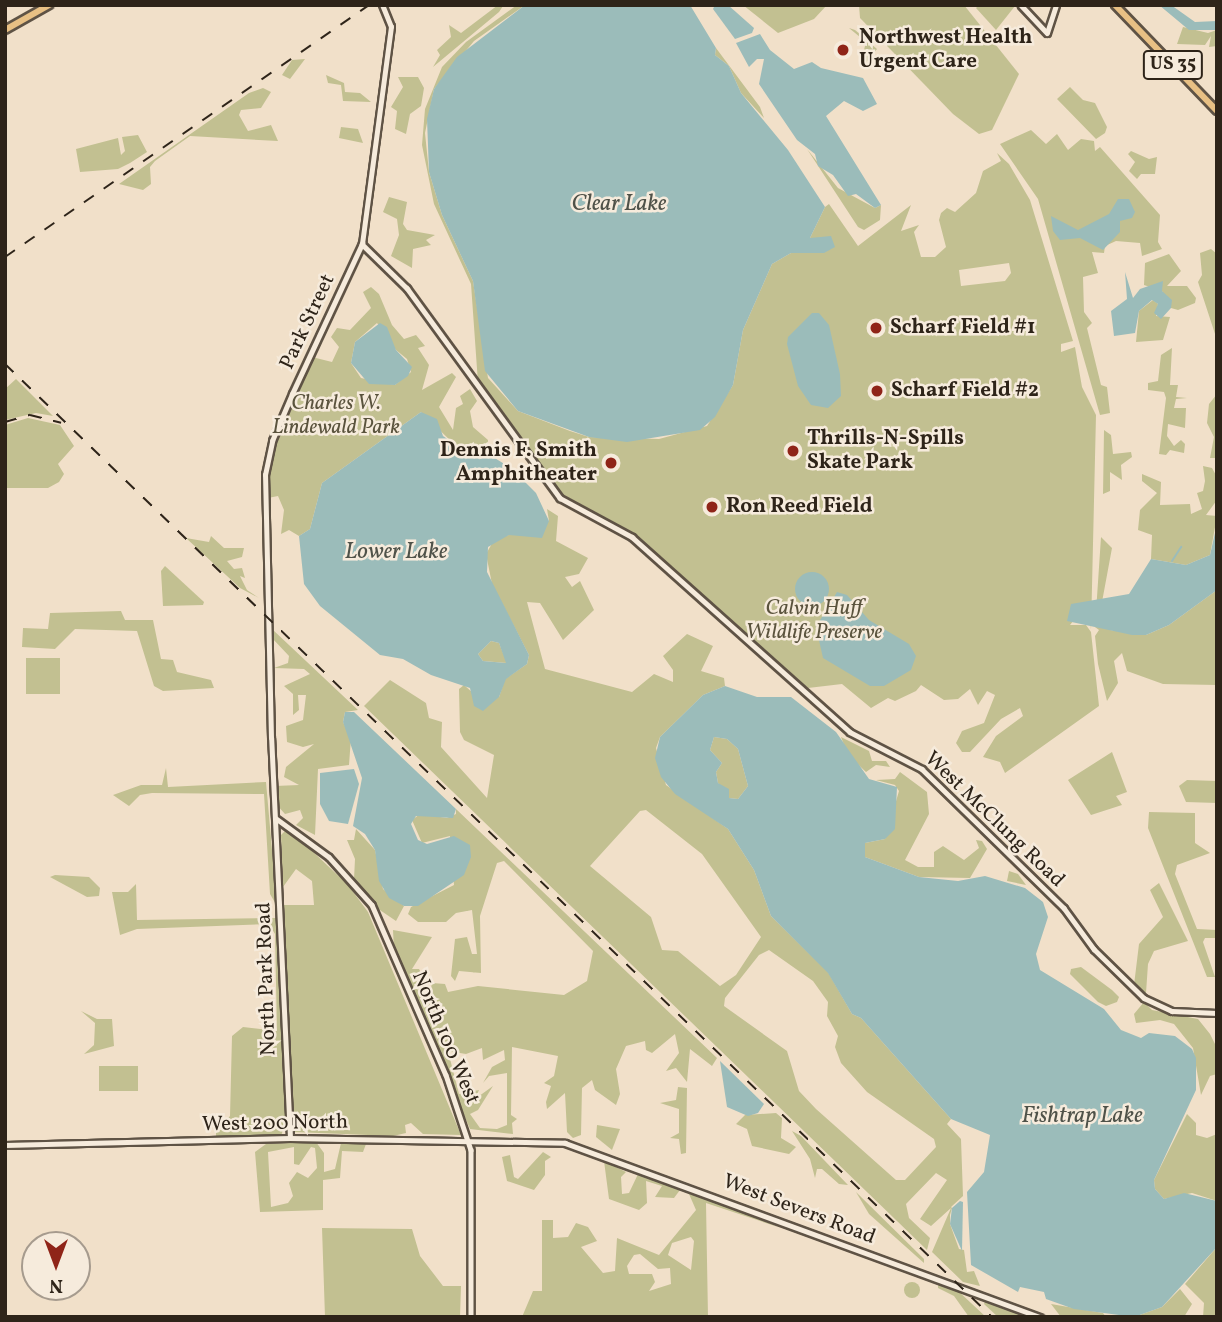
<!DOCTYPE html>
<html>
<head>
<meta charset="utf-8">
<style>
  body { margin:0 }
  #map { position:relative; width:1222px; height:1322px; overflow:hidden; background:#f1e0c9; font-family:Vollkorn,serif }
  div>[style] { position:absolute }
  .green>* { inset:0; background:#c2c091; transform-origin:0 0 }
  .round { border-radius:50% }
  .water>* { inset:0; background:#9bbcba }
  .stream>* { height:2px; margin:-1px; padding:0 1px; transform-origin:1px; border-radius:1px; background:#9bbcba }
  .roads { filter:drop-shadow(2px 0 #5f5345) drop-shadow(-2px 0 #5f5345) drop-shadow(0 2px #5f5345) drop-shadow(0 -2px #5f5345) }
  .tertiary>* { height:4.5px; margin:-2.25px; padding:0 2.25px; transform-origin:2.25px; border-radius:2.25px; background:#f6ebdc }
  .primary>* { height:6px; margin:-3px; padding:0 3px; transform-origin:3px; border-radius:3px; background:#e8c084 }
  .rail>* { height:2px; margin-top:-1px; transform-origin:0; background:repeating-linear-gradient(90deg,#2e2419 0 12px,transparent 0 24px) }
  .dots>* { width:19px; height:19px; translate:-50% -50%; box-sizing:border-box; border:4px solid #f6ebdc; border-radius:50% }
  span { translate:-50% -50%; white-space:nowrap; text-align:center; line-height:1.15; -webkit-text-stroke:5px #f6ebdc; paint-order:stroke }
  .shield-label span { padding:2px 5px; background:#f6ebdc; border:2px solid; border-radius:5px; -webkit-text-stroke-width:0 }
  .shield-label { font-size:19px; color:#2e2419; font-weight:700 }
  .poi-label { font-size:21px; color:#2e2419; font-weight:700 }
  .left { translate:0 -50%; text-align:left }
  .right { translate:-100% -50%; text-align:right }
  .street-label { font-size:21px; color:#2e2419 }
  .park-label { font-size:21px; color:#5a533d; font-style:italic }
  .water-label { font-size:23px; color:#4f5249; font-style:italic }
  .frame { position:absolute; inset:0; border:7px solid #2e2419; pointer-events:none }
  .north { position:absolute; left:21px; top:1231px; width:70px; height:70px; box-sizing:border-box; background:#f6ebdc; border:2px solid #a69b8e; border-radius:50%; rotate:180deg; font-size:19px; font-weight:700; line-height:28px; text-align:center; color:#2e2419 }
  .north::after { content:''; display:block; margin:auto; width:24px; height:32px; background:#8f2418; clip-path:polygon(50% 0,100% 100%,50% 72%,0 100%) }
</style>
</head>
<body>
<div id="map">
  <div class="green">
    <i style="clip-path:polygon(498px 5px,503px 6px,499px 12px,433px 67px,440px 55px,437px 50px,451px 37px,449px 25px,461px 33px)"></i>
    <i style="clip-path:polygon(evenodd,517px 5px,525px 5px,474px 41px,434px 89px,425px 133px,429px 172px,442px 215px,473px 281px,488px 378px,518px 411px,570px 431px,589px 437px,659px 439px,707px 426px,733px 385px,743px 330px,772px 264px,791px 253px,824px 253px,810px 238px,825px 207px,829px 204px,858px 246px,911px 205px,901px 231px,919px 225px,914px 232px,921px 257px,935px 257px,946px 247px,939px 220px,941px 213px,947px 208px,955px 212px,976px 193px,983px 171px,1001px 161px,997px 153px,1009px 164px,1030px 200px,1073px 341px,1061px 344px,1061px 352px,1075px 347px,1082px 387px,1096px 415px,1091px 630px,1089px 601px,1070px 625px,1086px 625px,1091px 632px,1099px 706px,1005px 773px,1000px 762px,983px 757px,996px 736px,1023px 716px,1020px 708px,1001px 719px,970px 752px,962px 752px,956px 743px,962px 731px,984px 723px,995px 695px,987px 691px,978px 705px,970px 689px,958px 699px,944px 700px,921px 685px,916px 691px,895px 701px,888px 698px,871px 708px,842px 684px,808px 688px,635px 536px,562px 494px,478px 383px,471px 284px,434px 204px,422px 145px,425px 109px,442px 67px,466px 42px,517px 5px,1009px 263px,1011px 273px,1005px 281px,961px 286px,959px 270px,1009px 263px)"></i>
    <i style="clip-path:polygon(743px 5px,827px 5px,814px 19px,778px 33px)"></i>
    <i style="clip-path:polygon(859px 5px,964px 5px,1019px 74px,992px 130px,979px 134px,953px 114px,860px 18px)"></i>
    <i style="clip-path:polygon(979px 5px,1015px 5px,1015px 6px,996px 30px,976px 8px)"></i>
    <i style="clip-path:polygon(1183px 27px,1208px 33px,1217px 30px,1217px 46px,1209px 47px,1211px 36px,1205px 45px,1177px 44px)"></i>
    <i style="clip-path:polygon(849px 28px,855px 30px,877px 49px,865px 64px,861px 62px,866px 42px)"></i>
    <i style="clip-path:polygon(716px 48px,760px 107px,764px 118px,741px 93px,729px 66px,715px 55px)"></i>
    <i style="clip-path:polygon(305px 59px,290px 79px,282px 75px,292px 60px)"></i>
    <i style="clip-path:polygon(326px 75px,344px 83px,345px 92px,360px 93px,371px 102px,343px 101px,341px 85px,328px 83px)"></i>
    <i style="clip-path:polygon(398px 77px,418px 77px,424px 88px,421px 106px,410px 114px,406px 134px,395px 129px,397px 111px,391px 107px,403px 87px)"></i>
    <i style="clip-path:polygon(1070px 87px,1083px 100px,1095px 103px,1107px 127px,1105px 133px,1096px 139px,1057px 99px)"></i>
    <i style="clip-path:polygon(263px 88px,271px 92px,261px 108px,241px 110px,239px 115px,248px 131px,271px 125px,278px 141px,190px 136px,155px 161px,150px 167px,151px 184px,143px 190px,119px 184px,249px 93px)"></i>
    <i style="clip-path:polygon(341px 127px,358px 129px,363px 143px,339px 138px)"></i>
    <i style="clip-path:polygon(1031px 130px,1046px 144px,1057px 134px,1068px 150px,1081px 139px,1094px 141px,1095px 151px,1100px 147px,1160px 215px,1158px 242px,1162px 249px,1142px 256px,1140px 243px,1116px 241px,1105px 246px,1104px 253px,1092px 252px,1098px 273px,1083px 277px,1084px 312px,1092px 323px,1087px 328px,1101px 385px,1107px 387px,1110px 413px,1100px 415px,1038px 199px,1000px 144px)"></i>
    <i style="clip-path:polygon(138px 135px,147px 152px,130px 163px,118px 169px,80px 172px,76px 149px,118px 138px,121px 155px,125px 151px,122px 137px)"></i>
    <i style="clip-path:polygon(807px 149px,838px 188px,875px 208px,881px 205px,880px 220px,864px 230px,858px 227px)"></i>
    <i style="clip-path:polygon(1131px 151px,1149px 159px,1157px 157px,1155px 174px,1141px 174px,1137px 179px,1129px 171px,1135px 162px,1128px 154px)"></i>
    <i style="clip-path:polygon(389px 197px,407px 202px,403px 224px,407px 230px,435px 235px,426px 240px,431px 245px,413px 249px,412px 268px,391px 256px,399px 235px,397px 219px,383px 212px)"></i>
    <i style="clip-path:polygon(1211px 249px,1217px 254px,1217px 340px,1198px 282px,1202px 275px,1200px 253px)"></i>
    <i style="clip-path:polygon(1169px 254px,1181px 271px,1167px 286px,1187px 286px,1196px 298px,1195px 303px,1178px 310px,1171px 308px,1162px 291px,1144px 285px,1145px 263px)"></i>
    <i style="clip-path:polygon(evenodd,371px 287px,379px 294px,392px 325px,404px 339px,416px 335px,425px 346px,418px 348px,429px 365px,422px 390px,452px 373px,456px 377px,439px 407px,453px 430px,456px 408px,463px 404px,460px 396px,470px 389px,477px 401px,470px 411px,473px 427px,488px 440px,488px 454px,478px 447px,456px 446px,421px 412px,322px 483px,310px 529px,299px 536px,289px 530px,281px 534px,284px 510px,278px 496px,268px 498px,267px 492px,274px 442px,312px 357px,332px 362px,339px 347px,331px 337px,337px 328px,350px 330px,371px 308px,363px 292px,371px 287px,377px 323px,396px 350px,407px 359px,411px 372px,395px 385px,361px 378px,351px 363px,355px 342px,377px 323px)"></i>
    <i style="clip-path:polygon(1153px 300px,1158px 304px,1156px 316px,1170px 317px,1163px 340px,1136px 342px,1139px 311px)"></i>
    <i style="clip-path:polygon(1172px 348px,1170px 385px,1178px 385px,1176px 397px,1187px 398px,1176px 399px,1174px 408px,1186px 408px,1185px 428px,1168px 424px,1167px 436px,1174px 446px,1181px 440px,1185px 444px,1184px 453px,1170px 450px,1166px 455px,1159px 454px,1166px 398px,1164px 392px,1148px 390px,1148px 383px,1158px 381px,1161px 355px)"></i>
    <i style="clip-path:polygon(16px 379px,53px 416px,36px 413px,5px 420px,5px 389px)"></i>
    <i style="clip-path:polygon(1217px 394px,1217px 458px,1210px 458px,1214px 437px,1207px 423px,1209px 404px)"></i>
    <i style="clip-path:polygon(28px 418px,60px 425px,74px 446px,58px 464px,64px 474px,59px 482px,48px 488px,5px 488px,5px 425px)"></i>
    <i style="clip-path:polygon(1104px 430px,1111px 435px,1113px 454px,1131px 452px,1132px 457px,1121px 465px,1122px 480px,1110px 472px,1110px 491px,1103px 494px)"></i>
    <i style="clip-path:polygon(1203px 466px,1212px 468px,1217px 477px,1217px 500px,1206px 515px,1217px 516px,1210px 555px,1186px 565px,1151px 559px,1152px 535px,1138px 530px,1140px 510px,1157px 493px,1142px 481px,1142px 474px,1161px 482px,1160px 505px,1190px 504px,1191px 514px,1202px 509px,1197px 493px,1203px 491px,1205px 481px)"></i>
    <i style="clip-path:polygon(evenodd,547px 509px,558px 516px,556px 541px,588px 558px,579px 574px,565px 577px,572px 587px,580px 581px,594px 610px,563px 640px,540px 603px,527px 602px,545px 669px,632px 692px,654px 674px,673px 682px,673px 670px,663px 656px,687px 634px,713px 646px,701px 671px,724px 678px,725px 686px,703px 695px,660px 737px,656px 748px,666px 785px,728px 829px,754px 870px,771px 916px,828px 972px,852px 1014px,861px 1018px,951px 1119px,947px 1124px,961px 1139px,963px 1196px,951px 1207px,952px 1208px,950px 1215px,950px 1224px,959px 1249px,964px 1250px,967px 1272px,974px 1271px,980px 1286px,963px 1282px,932px 1252px,951px 1208px,931px 1226px,920px 1219px,947px 1180px,936px 1173px,906px 1204px,909px 1218px,930px 1238px,927px 1250px,364px 706px,390px 680px,426px 703px,429px 718px,442px 722px,441px 747px,487px 798px,494px 755px,464px 740px,460px 732px,459px 689px,464px 685px,473px 693px,499px 697px,505px 679px,527px 664px,529px 655px,492px 584px,486px 554px,494px 540px,549px 521px,547px 509px,646px 810px,702px 854px,761px 937px,736px 975px,720px 986px,678px 951px,662px 950px,651px 917px,590px 866px,640px 811px,646px 810px,547px 509px,769px 950px,813px 981px,828px 1002px,827px 1016px,838px 1036px,835px 1047px,841px 1063px,867px 1092px,934px 1139px,936px 1147px,905px 1180px,896px 1180px,816px 1109px,799px 1091px,787px 1051px,724px 1006px,725px 998px,759px 955px,769px 950px)"></i>
    <i style="clip-path:polygon(211px 536px,224px 548px,244px 548px,242px 557px,227px 561px,234px 569px,242px 568px,245px 578px,240px 576px,247px 590px,259px 598px,240px 588px,186px 538px,209px 542px)"></i>
    <i style="clip-path:polygon(1101px 537px,1112px 548px,1102px 602px,1110px 630px,1146px 635px,1169px 625px,1217px 590px,1217px 685px,1163px 684px,1127px 671px,1122px 653px,1114px 661px,1118px 683px,1107px 701px,1098px 664px,1095px 636px,1099px 630px,1095px 627px)"></i>
    <i style="clip-path:polygon(165px 566px,204px 602px,203px 605px,163px 606px,161px 571px)"></i>
    <i style="clip-path:polygon(121px 611px,125px 620px,153px 620px,161px 659px,173px 660px,177px 672px,211px 680px,214px 688px,163px 691px,154px 686px,137px 631px,75px 629px,55px 649px,22px 647px,23px 628px,48px 629px,50px 613px)"></i>
    <i style="clip-path:polygon(272px 629px,358px 710px,345px 712px,343px 722px,351px 738px,349px 765px,318px 769px,315px 835px,296px 825px,303px 818px,300px 810px,285px 814px,276px 804px,275px 786px,299px 785px,284px 777px,286px 767px,314px 744px,303px 747px,287px 742px,286px 726px,303px 720px,306px 695px,298px 695px,299px 710px,293px 715px,293px 694px,284px 686px,310px 674px,304px 669px,274px 668px,288px 663px,289px 656px,272px 638px)"></i>
    <i style="clip-path:polygon(491px 641px,499px 643px,507px 663px,483px 661px,478px 654px)"></i>
    <i style="left:60px;top:658px;width:36px;height:34px;rotate:90deg"></i>
    <i style="clip-path:polygon(714px 737px,727px 739px,738px 749px,748px 786px,738px 799px,729px 798px,718px 783px,716px 772px,722px 763px,710px 750px)"></i>
    <i style="clip-path:polygon(841px 737px,869px 751px,872px 761px,886px 761px,890px 767px,876px 765px,866px 772px,848px 755px)"></i>
    <i style="clip-path:polygon(1112px 752px,1127px 792px,1116px 796px,1122px 805px,1091px 815px,1068px 780px)"></i>
    <i style="clip-path:polygon(166px 768px,168px 787px,266px 782px,277px 906px,270px 894px,264px 794px,152px 793px,140px 795px,129px 806px,113px 795px,141px 785px,162px 785px)"></i>
    <i style="clip-path:polygon(900px 772px,927px 792px,929px 814px,905px 860px,918px 867px,934px 867px,934px 852px,943px 846px,964px 860px,979px 848px,976px 840px,982px 841px,987px 849px,970px 878px,919px 877px,865px 857px,865px 843px,885px 839px,899px 791px,895px 785px,876px 780px,895px 779px)"></i>
    <i style="clip-path:polygon(1187px 780px,1217px 781px,1217px 803px,1186px 802px,1179px 786px)"></i>
    <i style="clip-path:polygon(evenodd,456px 809px,717px 1058px,712px 1066px,690px 1049px,687px 1082px,676px 1068px,666px 1071px,679px 1053px,675px 1034px,652px 1053px,646px 1050px,645px 1041px,626px 1046px,616px 1069px,620px 1094px,616px 1105px,595px 1090px,592px 1080px,582px 1088px,581px 1135px,573px 1138px,567px 1132px,565px 1093px,547px 1109px,546px 1102px,551px 1086px,544px 1083px,554px 1076px,558px 1056px,512px 1047px,511px 1115px,517px 1119px,512px 1123px,513px 1134px,470px 1129px,394px 950px,393px 930px,432px 937px,412px 969px,419px 969px,425px 980px,420px 990px,430px 994px,432px 983px,445px 984px,448px 992px,478px 986px,564px 995px,587px 981px,593px 951px,504px 861px,497px 863px,480px 916px,481px 973px,459px 971px,455px 981px,451px 976px,455px 939px,467px 937px,472px 954px,477px 954px,472px 910px,456px 913px,446px 922px,418px 922px,408px 914px,411px 907px,454px 885px,450px 836px,422px 843px,412px 820px,420px 814px,447px 818px,456px 814px,456px 809px,482px 1048px,483px 1060px,504px 1050px,505px 1060px,492px 1067px,483px 1083px,489px 1076px,507px 1073px,507px 1125px,497px 1129px,480px 1128px,470px 1114px,478px 1110px,493px 1086px,475px 1099px,479px 1090px,459px 1094px,448px 1051px,466px 1054px,482px 1048px)"></i>
    <i style="clip-path:polygon(1149px 812px,1195px 813px,1195px 843px,1210px 853px,1177px 865px,1175px 874px,1197px 929px,1217px 930px,1217px 938px,1205px 938px,1203px 942px,1215px 977px,1207px 977px,1148px 828px)"></i>
    <i style="clip-path:polygon(288px 828px,348px 885px,368px 912px,461px 1135px,423px 1134px,411px 1123px,405px 1125px,406px 1133px,393px 1136px,294px 1132px,284px 905px,314px 905px,312px 881px,296px 869px,283px 887px,281px 835px)"></i>
    <i style="clip-path:polygon(356px 829px,375px 850px,383px 889px,404px 906px,396px 921px,374px 906px,354px 879px,355px 859px,347px 840px,354px 840px)"></i>
    <i style="clip-path:polygon(1009px 871px,1018px 874px,1026px 885px,1007px 881px)"></i>
    <i style="clip-path:polygon(55px 875px,89px 877px,100px 888px,99px 896px,87px 897px,50px 877px)"></i>
    <i style="clip-path:polygon(1159px 883px,1188px 941px,1154px 951px,1148px 964px,1146px 993px,1134px 985px,1139px 944px,1163px 917px,1150px 890px)"></i>
    <i style="clip-path:polygon(136px 884px,137px 920px,279px 918px,286px 1121px,281px 1136px,216px 1138px,216px 1133px,230px 1116px,232px 1036px,243px 1027px,277px 1031px,275px 934px,269px 924px,137px 929px,120px 935px,112px 892px,128px 892px)"></i>
    <i style="clip-path:polygon(1081px 967px,1112px 990px,1119px 997px,1117px 1002px,1106px 1006px,1098px 1002px,1070px 974px,1071px 969px)"></i>
    <i style="clip-path:polygon(1144px 1002px,1152px 1010px,1198px 1019px,1210px 1034px,1217px 1048px,1217px 1074px,1210px 1076px,1201px 1095px,1193px 1048px,1174px 1024px,1160px 1020px,1136px 1023px,1134px 1014px)"></i>
    <i style="clip-path:polygon(81px 1011px,97px 1019px,112px 1019px,114px 1046px,84px 1054px,94px 1045px,95px 1023px)"></i>
    <i style="left:99px;top:1066px;width:39px;height:25px"></i>
    <i style="clip-path:polygon(678px 1087px,687px 1088px,686px 1153px,681px 1154px,679px 1139px,670px 1138px,679px 1133px,679px 1109px,660px 1103px,676px 1100px)"></i>
    <i style="clip-path:polygon(776px 1113px,782px 1118px,781px 1138px,796px 1147px,789px 1154px,752px 1146px,747px 1129px,736px 1124px,745px 1115px)"></i>
    <i style="clip-path:polygon(1187px 1114px,1196px 1123px,1196px 1135px,1207px 1138px,1217px 1134px,1217px 1201px,1192px 1193px,1164px 1199px,1155px 1189px,1154px 1180px)"></i>
    <i style="clip-path:polygon(597px 1125px,620px 1129px,612px 1150px,596px 1137px)"></i>
    <i style="clip-path:polygon(792px 1131px,801px 1136px,848px 1185px,839px 1184px,822px 1169px,817px 1169px,815px 1178px,810px 1159px)"></i>
    <i style="clip-path:polygon(evenodd,316px 1142px,324px 1153px,324px 1172px,335px 1169px,341px 1143px,366px 1144px,363px 1152px,342px 1151px,340px 1178px,323px 1180px,323px 1210px,260px 1212px,255px 1152px,266px 1144px,316px 1142px,294px 1147px,294px 1164px,299px 1165px,311px 1147px,315px 1148px,317px 1168px,308px 1178px,297px 1172px,289px 1183px,293px 1196px,288px 1203px,271px 1207px,268px 1152px,294px 1147px)"></i>
    <i style="clip-path:polygon(543px 1152px,551px 1157px,545px 1161px,545px 1175px,534px 1190px,507px 1181px,502px 1157px,510px 1155px,514px 1177px,518px 1179px)"></i>
    <i style="clip-path:polygon(604px 1161px,626px 1172px,621px 1177px,622px 1194px,629px 1193px,639px 1172px,680px 1190px,674px 1198px,655px 1197px,662px 1186px,646px 1181px,647px 1203px,639px 1210px,609px 1199px)"></i>
    <i style="clip-path:polygon(856px 1192px,924px 1259px,924px 1263px,869px 1214px)"></i>
    <i style="clip-path:polygon(evenodd,689px 1194px,716px 1200px,778px 1227px,706px 1203px,708px 1317px,522px 1317px,533px 1291px,542px 1291px,542px 1220px,553px 1220px,553px 1238px,568px 1237px,576px 1223px,588px 1227px,597px 1241px,581px 1247px,603px 1273px,615px 1271px,617px 1238px,659px 1255px,696px 1210px,689px 1194px,691px 1237px,694px 1241px,691px 1270px,668px 1255px,672px 1243px,691px 1237px,689px 1194px,640px 1254px,658px 1269px,670px 1268px,671px 1284px,649px 1291px,655px 1282px,652px 1274px,629px 1274px,627px 1266px,634px 1255px,640px 1254px)"></i>
    <i style="clip-path:polygon(322px 1228px,412px 1229px,420px 1256px,443px 1286px,461px 1286px,460px 1317px,325px 1317px)"></i>
    <i style="clip-path:polygon(1217px 1247px,1217px 1317px,1203px 1317px,1204px 1303px,1185px 1284px)"></i>
    <i class="round" style="left:904px;top:1282px;width:16px;height:16px"></i>
    <i style="clip-path:polygon(938px 1282px,956px 1289px,986px 1317px,969px 1317px,954px 1296px,938px 1288px)"></i>
    <i style="clip-path:polygon(1180px 1289px,1192px 1304px,1184px 1317px,1134px 1317px,1162px 1307px)"></i>
    <i style="clip-path:polygon(986px 1299px,1032px 1317px,998px 1317px,984px 1304px)"></i>
    <i style="clip-path:polygon(1051px 1304px,1103px 1313px,1106px 1317px,1061px 1317px)"></i>
  </div>
  <div class="water">
    <i style="clip-path:polygon(525px 5px,690px 5px,716px 48px,715px 55px,729px 66px,741px 93px,788px 150px,825px 207px,810px 238px,831px 236px,835px 247px,824px 253px,791px 253px,772px 264px,743px 330px,733px 385px,715px 417px,700px 430px,627px 442px,589px 437px,518px 411px,485px 371px,473px 281px,442px 215px,429px 172px,427px 119px,434px 89px,457px 57px)"></i>
    <i style="clip-path:polygon(715px 5px,728px 5px,754px 28px,752px 33px,735px 39px,713px 9px)"></i>
    <i style="clip-path:polygon(1159px 5px,1171px 5px,1195px 22px,1217px 21px,1217px 30px,1189px 30px)"></i>
    <i style="clip-path:polygon(760px 34px,770px 50px,794px 69px,812px 62px,821px 68px,863px 78px,877px 104px,863px 111px,844px 101px,826px 116px,881px 205px,875px 208px,856px 194px,848px 196px,833px 175px,818px 166px,815px 154px,797px 140px,759px 84px,764px 59px,757px 59px,749px 67px,736px 43px)"></i>
    <i style="clip-path:polygon(1118px 199px,1129px 199px,1135px 212px,1132px 218px,1120px 221px,1120px 232px,1103px 250px,1080px 238px,1060px 240px,1053px 231px,1051px 216px,1078px 230px,1109px 214px)"></i>
    <i style="clip-path:polygon(1125px 272px,1133px 298px,1140px 289px,1163px 281px,1162px 291px,1172px 300px,1171px 308px,1161px 319px,1154px 313px,1158px 304px,1152px 300px,1139px 311px,1135px 333px,1114px 336px,1111px 311px,1127px 299px)"></i>
    <i style="clip-path:polygon(812px 313px,819px 313px,829px 325px,840px 374px,841px 396px,828px 408px,811px 405px,798px 386px,787px 344px,788px 337px)"></i>
    <i style="clip-path:polygon(380px 323px,387px 327px,396px 350px,412px 367px,408px 376px,395px 385px,369px 384px,351px 363px,355px 342px)"></i>
    <i style="clip-path:polygon(evenodd,421px 412px,437px 419px,443px 436px,456px 445px,477px 447px,511px 468px,536px 493px,549px 521px,542px 538px,509px 535px,488px 547px,487px 572px,529px 655px,527px 664px,506px 679px,499px 697px,483px 711px,474px 706px,470px 688px,431px 675px,403px 659px,380px 655px,320px 606px,304px 584px,299px 536px,310px 529px,322px 483px,421px 412px,491px 641px,499px 643px,506px 663px,483px 661px,478px 654px,491px 641px)"></i>
    <i style="clip-path:polygon(1217px 524px,1217px 590px,1169px 625px,1146px 635px,1132px 635px,1067px 621px,1071px 604px,1129px 594px,1151px 559px,1186px 565px,1210px 555px)"></i>
    <i class="round" style="left:795px;top:572px;width:34px;height:34px"></i>
    <i style="clip-path:polygon(837px 592px,847px 595px,869px 620px,909px 644px,916px 656px,911px 670px,884px 686px,870px 686px,823px 658px,816px 627px)"></i>
    <i style="clip-path:polygon(evenodd,725px 686px,757px 697px,791px 697px,836px 732px,869px 779px,897px 787px,895px 829px,885px 839px,865px 843px,865px 857px,919px 877px,958px 881px,985px 876px,1025px 888px,1043px 902px,1048px 917px,1036px 954px,1040px 970px,1104px 1009px,1121px 1030px,1141px 1038px,1149px 1033px,1175px 1036px,1192px 1049px,1196px 1058px,1196px 1090px,1154px 1180px,1155px 1189px,1164px 1199px,1184px 1193px,1217px 1201px,1217px 1247px,1162px 1307px,1134px 1317px,1074px 1309px,1046px 1299px,1044px 1292px,1020px 1287px,1018px 1292px,971px 1265px,967px 1192px,984px 1172px,990px 1135px,951px 1119px,861px 1018px,852px 1014px,828px 973px,771px 916px,754px 870px,728px 829px,675px 794px,661px 777px,655px 758px,660px 737px,703px 695px,725px 686px,714px 737px,727px 739px,738px 749px,748px 786px,738px 799px,729px 798px,729px 789px,718px 783px,716px 772px,722px 763px,710px 750px,714px 737px)"></i>
    <i style="clip-path:polygon(345px 712px,354px 712px,456px 809px,453px 818px,416px 816px,411px 824px,418px 840px,427px 844px,454px 836px,470px 845px,471px 857px,464px 875px,418px 906px,404px 906px,389px 898px,379px 881px,375px 850px,365px 834px,353px 826px,362px 778px,343px 722px)"></i>
    <i style="clip-path:polygon(354px 769px,359px 784px,348px 824px,329px 821px,320px 804px,320px 773px)"></i>
    <i style="clip-path:polygon(720px 1061px,764px 1104px,758px 1113px,748px 1116px,727px 1107px)"></i>
    <i style="clip-path:polygon(960px 1201px,963px 1202px,962px 1251px,950px 1224px,952px 1208px)"></i>
  </div>
  <div class="stream">
    <i style="left:1172px;top:561px;width:17px;rotate:-57deg"></i>
  </div>
  <div class="roads">
    <div class="tertiary">
      <i style="left:1021px;top:5px;width:38px;rotate:47deg"></i>
      <i style="left:1047px;top:33px;width:29px;rotate:-72deg"></i>
      <i style="left:362px;top:244px;width:63px;rotate:44.4deg"></i>
      <i style="left:407px;top:288px;width:260px;rotate:53.9deg"></i>
      <i style="left:560px;top:498px;width:82px;rotate:28.4deg"></i>
      <i style="left:632px;top:537px;width:292px;rotate:41.8deg"></i>
      <i style="left:850px;top:732px;width:81px;rotate:27.2deg"></i>
      <i style="left:922px;top:769px;width:199px;rotate:44.4deg"></i>
      <i style="left:1064px;top:908px;width:51px;rotate:53.8deg"></i>
      <i style="left:1094px;top:949px;width:70px;rotate:44.4deg"></i>
      <i style="left:1144px;top:998px;width:31px;rotate:25deg"></i>
      <i style="left:1172px;top:1011px;width:45px;rotate:2.5deg"></i>
      <i style="left:277px;top:819px;width:64px;rotate:36.2deg"></i>
      <i style="left:329px;top:857px;width:64px;rotate:48.1deg"></i>
      <i style="left:372px;top:905px;width:185px;rotate:66.5deg"></i>
      <i style="left:446px;top:1075px;width:79px;rotate:71.6deg"></i>
      <i style="left:471px;top:1150px;width:167px;rotate:90deg"></i>
      <i style="left:290px;top:1138px;width:400px;rotate:-92.7deg"></i>
      <i style="left:271px;top:738px;width:263px;rotate:-91.3deg"></i>
      <i style="left:265px;top:475px;width:35px;rotate:-78deg"></i>
      <i style="left:272px;top:441px;width:51px;rotate:-66.9deg"></i>
      <i style="left:292px;top:394px;width:166px;rotate:-65deg"></i>
      <i style="left:362px;top:244px;width:219px;rotate:-82.4deg"></i>
      <i style="left:391px;top:27px;width:24px;rotate:-112deg"></i>
      <i style="left:5px;top:1145px;width:285px;rotate:-1.4deg"></i>
      <i style="left:290px;top:1138px;width:275px;rotate:1deg"></i>
      <i style="left:565px;top:1143px;width:506px;rotate:20.12deg"></i>
    </div>
    <div class="primary">
      <i style="left:1115px;top:5px;width:147px;rotate:46.1deg"></i>
      <i style="left:5px;top:30px;width:51px;rotate:-29.6deg"></i>
    </div>
  </div>
  <div class="rail">
    <i style="left:5px;top:257px;width:443px;rotate:-34.7deg"></i>
    <i style="left:5px;top:364px;width:1372px;rotate:44deg"></i>
    <i style="left:5px;top:422px;width:26px;rotate:-16deg"></i>
    <i style="left:30px;top:415px;width:32px;rotate:14deg"></i>
  </div>
  <div class="dots">
    <i style="left:843px;top:50px;background:#8f2418"></i>
    <i style="left:876px;top:328px;background:#8f2418"></i>
    <i style="left:877px;top:391px;background:#8f2418"></i>
    <i style="left:793px;top:451px;background:#8f2418"></i>
    <i style="left:611px;top:463px;background:#8f2418"></i>
    <i style="left:712px;top:507px;background:#8f2418"></i>
  </div>
  <div class="shield-label">
    <span style="left:1173px;top:65px">US 35</span>
  </div>
  <div class="poi-label">
    <span class="left" style="left:859px;top:50px">Northwest Health<br>Urgent Care</span>
    <span class="left" style="left:890px;top:328px">Scharf Field #1</span>
    <span class="left" style="left:891px;top:391px">Scharf Field #2</span>
    <span class="left" style="left:807px;top:451px">Thrills-N-Spills<br>Skate Park</span>
    <span class="right" style="left:597px;top:463px">Dennis F. Smith<br>Amphitheater</span>
    <span class="left" style="left:726px;top:507px">Ron Reed Field</span>
  </div>
  <div class="street-label">
    <span style="left:308px;top:322px;rotate:-65deg">Park Street</span>
    <span style="left:994px;top:820px;rotate:44deg">West McClung Road</span>
    <span style="left:267px;top:979px;rotate:-92deg">North Park Road</span>
    <span style="left:445px;top:1038px;rotate:67deg">North 100 West</span>
    <span style="left:275px;top:1124px;rotate:-1deg">West 200 North</span>
    <span style="left:799px;top:1210px;rotate:21deg">West Severs Road</span>
  </div>
  <div class="park-label">
    <span style="left:336px;top:416px">Charles W.<br>Lindewald Park</span>
    <span style="left:814px;top:621px">Calvin Huff<br>Wildlife Preserve</span>
  </div>
  <div class="water-label">
    <span style="left:619px;top:204px">Clear Lake</span>
    <span style="left:396px;top:552px">Lower Lake</span>
    <span style="left:1082px;top:1116px">Fishtrap Lake</span>
  </div>
  <div class="frame"></div>
  <div class="north">N</div>
</div>
</body>
</html>
